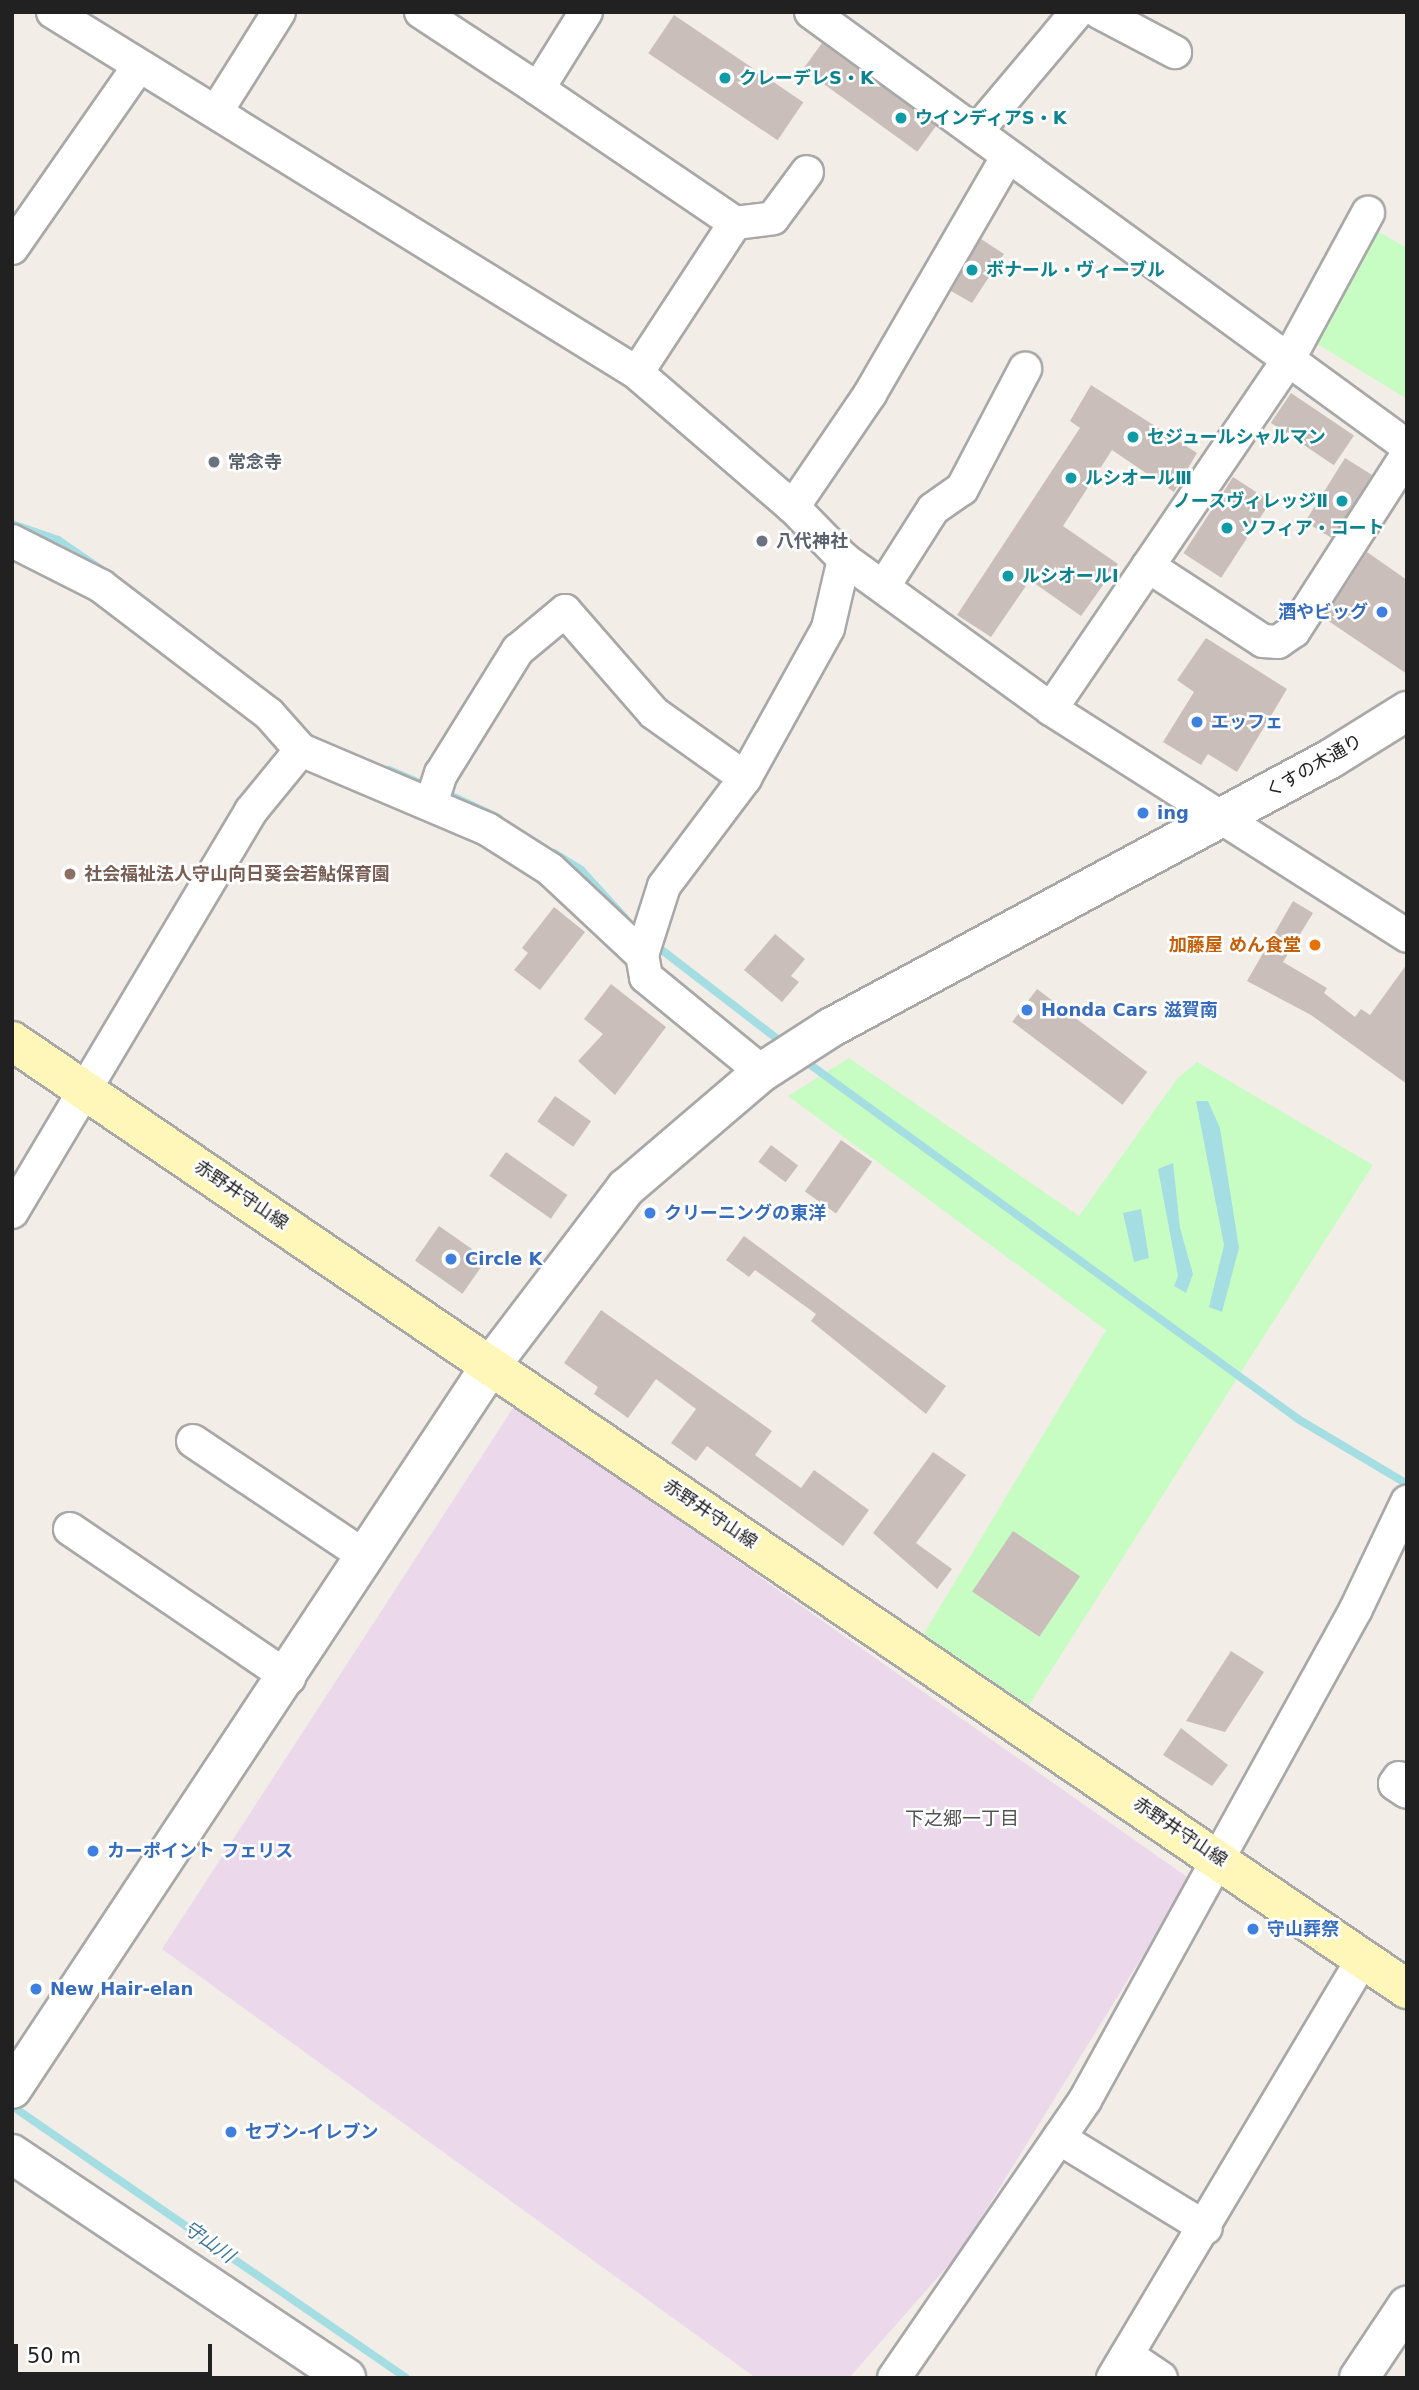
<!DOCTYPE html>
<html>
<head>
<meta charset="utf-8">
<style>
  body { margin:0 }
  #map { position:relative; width:1419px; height:2390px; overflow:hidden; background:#f2ede7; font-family:"DejaVu Sans","Noto Sans JP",sans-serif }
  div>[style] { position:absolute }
  .industrial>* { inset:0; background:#ebd9eb }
  .park>* { inset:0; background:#c7fdc2 }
  .water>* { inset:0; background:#a5dee2 }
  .stream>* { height:8px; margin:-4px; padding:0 4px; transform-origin:4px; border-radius:4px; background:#a5dee2 }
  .building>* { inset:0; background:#cabeba; transform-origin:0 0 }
  .roads { filter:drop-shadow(2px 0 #a8a8a8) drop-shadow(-2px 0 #a8a8a8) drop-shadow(0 2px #a8a8a8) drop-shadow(0 -2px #a8a8a8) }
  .minor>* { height:32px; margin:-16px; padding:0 16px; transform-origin:16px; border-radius:16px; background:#fff }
  .tertiary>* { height:38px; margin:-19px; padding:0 19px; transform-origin:19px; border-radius:19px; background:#fff }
  .secondary>* { height:38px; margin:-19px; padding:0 19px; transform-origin:19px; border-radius:19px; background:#fef7b9 }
  .dots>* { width:19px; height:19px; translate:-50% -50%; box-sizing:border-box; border:4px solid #fff; border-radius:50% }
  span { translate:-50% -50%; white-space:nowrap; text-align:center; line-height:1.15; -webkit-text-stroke:5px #fff; paint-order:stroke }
  .culture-label { font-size:18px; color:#0d838f; font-weight:700 }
  .left { translate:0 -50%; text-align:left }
  .right { translate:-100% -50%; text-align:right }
  .worship-label { font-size:18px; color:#5b616d; font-weight:700 }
  .shop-label { font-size:18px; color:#366cbe; font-weight:700 }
  .street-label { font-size:18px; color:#212121 }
  .education-label { font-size:18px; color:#785e54; font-weight:700 }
  .food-label { font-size:18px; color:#c56008; font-weight:700 }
  .neighbourhood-label { font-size:19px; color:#545454 }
  .water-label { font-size:19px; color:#3b7797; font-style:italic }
  .frame { position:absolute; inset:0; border:14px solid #212121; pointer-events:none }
  .scale { position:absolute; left:14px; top:2344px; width:198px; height:32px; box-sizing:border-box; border:4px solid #212121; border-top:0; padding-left:9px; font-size:21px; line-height:24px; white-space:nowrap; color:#212121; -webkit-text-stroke:5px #fff; paint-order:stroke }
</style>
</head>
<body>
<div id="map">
  <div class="industrial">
    <i style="clip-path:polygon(515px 1405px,1190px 1879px,960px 2252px,849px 2378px,756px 2378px,162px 1949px)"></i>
  </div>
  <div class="park">
    <i style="clip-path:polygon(1377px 231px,1407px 248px,1407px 399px,1314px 342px)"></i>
    <i style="clip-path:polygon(849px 1058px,1079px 1216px,1177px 1079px,1197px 1062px,1373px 1165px,1029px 1705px,923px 1635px,1106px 1330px,788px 1096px)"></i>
  </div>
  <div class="water">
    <i style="clip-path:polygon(1196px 1101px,1208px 1101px,1220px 1128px,1239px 1248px,1222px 1312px,1209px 1307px,1224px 1245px)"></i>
    <i style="clip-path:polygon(1173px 1163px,1180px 1228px,1193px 1274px,1186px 1293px,1174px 1286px,1178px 1276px,1158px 1169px)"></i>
    <i style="clip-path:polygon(1141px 1209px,1149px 1258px,1134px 1262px,1123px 1213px)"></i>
  </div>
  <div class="stream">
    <i style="left:12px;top:524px;width:49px;rotate:19.2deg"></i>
    <i style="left:58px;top:540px;width:53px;rotate:34.3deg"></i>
    <i style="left:389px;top:770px;width:43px;rotate:23deg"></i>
    <i style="left:441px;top:791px;width:64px;rotate:25deg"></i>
    <i style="left:554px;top:853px;width:32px;rotate:32deg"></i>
    <i style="left:581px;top:870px;width:64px;rotate:47.5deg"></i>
    <i style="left:654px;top:944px;width:165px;rotate:37.6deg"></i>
    <i style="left:801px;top:1058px;width:614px;rotate:35.99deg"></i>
    <i style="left:1298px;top:1419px;width:127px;rotate:30.8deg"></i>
    <i style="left:12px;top:2106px;width:479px;rotate:34.6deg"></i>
  </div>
  <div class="building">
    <i style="left:674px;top:15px;width:156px;height:46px;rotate:34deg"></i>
    <i style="left:822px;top:43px;width:141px;height:32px;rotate:36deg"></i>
    <i style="clip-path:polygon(981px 239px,1004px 254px,972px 303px,951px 291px)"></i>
    <i style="clip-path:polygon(1091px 385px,1197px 453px,1174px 492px,1112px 450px,1063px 526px,1118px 564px,1081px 616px,1030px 580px,991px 637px,957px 615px,1080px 428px,1070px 421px)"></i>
    <i style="left:1291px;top:393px;width:76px;height:36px;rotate:34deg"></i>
    <i style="left:1345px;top:458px;width:32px;height:75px;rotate:32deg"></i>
    <i style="left:1233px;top:477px;width:45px;height:91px;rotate:33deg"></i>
    <i style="clip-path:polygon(1367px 552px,1407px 580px,1407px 674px,1324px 618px)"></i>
    <i style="clip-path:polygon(1206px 638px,1287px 689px,1237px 772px,1208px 754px,1201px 765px,1163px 742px,1194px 692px,1177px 680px)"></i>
    <i style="clip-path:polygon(1293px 901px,1313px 913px,1283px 962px,1327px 988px,1324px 993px,1355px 1017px,1361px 1009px,1370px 1015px,1407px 964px,1407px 1084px,1311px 1015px,1247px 981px)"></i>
    <i style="clip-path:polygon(554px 907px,585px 932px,540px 990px,514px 970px,528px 953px,522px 948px)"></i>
    <i style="clip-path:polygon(775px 934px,805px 959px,791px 976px,799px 982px,782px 1002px,744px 970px)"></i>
    <i style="clip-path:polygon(611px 984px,666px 1027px,615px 1095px,578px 1061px,603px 1034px,584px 1019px)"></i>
    <i style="left:1037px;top:989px;width:138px;height:41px;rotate:37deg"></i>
    <i style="left:555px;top:1096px;width:44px;height:31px;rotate:35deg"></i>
    <i style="left:841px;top:1140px;width:38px;height:63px;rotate:35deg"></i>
    <i style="left:771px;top:1145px;width:34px;height:21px;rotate:37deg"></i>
    <i style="left:506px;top:1152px;width:75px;height:29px;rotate:35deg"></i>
    <i style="left:439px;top:1226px;width:58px;height:42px;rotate:35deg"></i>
    <i style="clip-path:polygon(744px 1236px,946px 1386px,926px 1414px,811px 1321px,816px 1314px,755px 1270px,749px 1277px,726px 1260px)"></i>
    <i style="clip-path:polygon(601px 1310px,772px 1431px,755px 1455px,801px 1488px,814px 1470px,869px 1510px,843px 1546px,707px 1446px,696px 1461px,671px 1443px,696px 1409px,656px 1379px,628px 1418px,594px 1394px,598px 1387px,564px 1363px)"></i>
    <i style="clip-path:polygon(933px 1452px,966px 1475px,916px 1543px,952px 1569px,937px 1589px,873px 1533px)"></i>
    <i style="left:1013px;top:1531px;width:81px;height:73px;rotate:34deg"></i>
    <i style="clip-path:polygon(1231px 1651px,1264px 1672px,1225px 1732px,1186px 1721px)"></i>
    <i style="clip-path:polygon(1181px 1728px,1228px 1765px,1212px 1786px,1163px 1755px)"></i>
  </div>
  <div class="roads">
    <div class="minor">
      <i style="left:53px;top:12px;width:687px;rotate:31.72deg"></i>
      <i style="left:637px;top:373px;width:206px;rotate:40.7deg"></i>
      <i style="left:793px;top:507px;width:73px;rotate:45.6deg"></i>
      <i style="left:844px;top:559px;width:256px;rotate:35.9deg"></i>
      <i style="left:1051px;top:709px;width:422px;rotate:32.5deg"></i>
      <i style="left:421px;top:12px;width:140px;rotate:33.3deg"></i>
      <i style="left:538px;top:89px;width:91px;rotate:-58.1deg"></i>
      <i style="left:811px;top:12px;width:737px;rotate:36.06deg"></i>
      <i style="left:1099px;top:12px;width:86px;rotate:27.8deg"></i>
      <i style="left:538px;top:89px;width:238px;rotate:34.2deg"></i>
      <i style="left:735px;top:223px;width:179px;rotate:123.2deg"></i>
      <i style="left:216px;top:112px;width:118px;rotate:-57.8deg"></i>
      <i style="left:976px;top:132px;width:157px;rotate:-49.9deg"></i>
      <i style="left:735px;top:223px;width:38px;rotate:-7deg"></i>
      <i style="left:773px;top:218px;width:57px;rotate:-53.5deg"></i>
      <i style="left:12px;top:248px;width:218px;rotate:-55.1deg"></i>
      <i style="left:793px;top:507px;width:137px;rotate:-55.7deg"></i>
      <i style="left:870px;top:394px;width:272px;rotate:-59.9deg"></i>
      <i style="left:12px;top:541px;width:100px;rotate:26.8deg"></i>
      <i style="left:101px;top:586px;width:211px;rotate:37.3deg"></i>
      <i style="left:269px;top:714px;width:48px;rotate:48.4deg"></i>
      <i style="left:301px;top:750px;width:202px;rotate:23deg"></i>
      <i style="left:487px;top:829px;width:75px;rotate:32.4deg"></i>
      <i style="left:550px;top:869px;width:126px;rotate:43.1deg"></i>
      <i style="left:1148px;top:566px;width:137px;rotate:33.1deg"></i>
      <i style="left:1263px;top:641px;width:15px;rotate:4deg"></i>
      <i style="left:1278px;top:642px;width:19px;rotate:-35deg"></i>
      <i style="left:1294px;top:631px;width:209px;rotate:-57.3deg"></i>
      <i style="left:884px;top:586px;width:91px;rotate:-57.5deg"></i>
      <i style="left:933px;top:509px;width:35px;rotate:-35deg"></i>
      <i style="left:962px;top:489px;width:136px;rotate:-62.3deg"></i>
      <i style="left:1051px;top:709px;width:420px;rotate:-55.8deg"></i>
      <i style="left:1287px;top:362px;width:170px;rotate:-61.5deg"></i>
      <i style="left:431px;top:804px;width:32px;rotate:-72deg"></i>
      <i style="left:441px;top:774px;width:146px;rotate:-58.2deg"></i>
      <i style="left:518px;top:650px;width:61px;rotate:-39.7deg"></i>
      <i style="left:565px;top:611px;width:135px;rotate:48.9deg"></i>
      <i style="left:654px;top:713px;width:112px;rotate:35.5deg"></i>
      <i style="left:762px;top:1072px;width:150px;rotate:-140.7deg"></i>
      <i style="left:646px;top:977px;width:22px;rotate:-100deg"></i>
      <i style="left:642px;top:955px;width:72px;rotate:-72.3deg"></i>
      <i style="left:664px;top:886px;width:135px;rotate:-53.1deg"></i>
      <i style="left:745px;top:778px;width:171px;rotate:-61deg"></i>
      <i style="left:828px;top:628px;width:71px;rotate:-76.9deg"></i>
      <i style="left:12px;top:1212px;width:467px;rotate:-59.2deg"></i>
      <i style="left:251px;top:811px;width:79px;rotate:-50.7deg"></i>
      <i style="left:193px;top:1441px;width:208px;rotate:33.8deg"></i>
      <i style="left:70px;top:1529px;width:265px;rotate:34.2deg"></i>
      <i style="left:1399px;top:1778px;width:7px;rotate:124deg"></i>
      <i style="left:1395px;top:1784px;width:14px;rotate:34deg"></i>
      <i style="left:1059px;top:2138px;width:172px;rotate:31.5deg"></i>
      <i style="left:1127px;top:2355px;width:41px;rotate:34.1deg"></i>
      <i style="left:894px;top:2378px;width:337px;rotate:-55.5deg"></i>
      <i style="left:1085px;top:2100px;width:561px;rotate:-61.1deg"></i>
      <i style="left:1356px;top:1609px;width:119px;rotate:-64.5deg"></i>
      <i style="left:1113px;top:2378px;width:488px;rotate:-59.2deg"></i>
    </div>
    <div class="tertiary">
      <i style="left:12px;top:2089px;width:868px;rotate:-56.51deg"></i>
      <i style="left:491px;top:1365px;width:223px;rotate:-52.7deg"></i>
      <i style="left:626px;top:1188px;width:179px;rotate:-40.5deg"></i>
      <i style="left:762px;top:1072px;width:81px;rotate:-32.9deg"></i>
      <i style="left:830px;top:1028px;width:568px;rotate:-28.28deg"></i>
      <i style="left:1330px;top:759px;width:91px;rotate:-31.9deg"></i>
      <i style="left:12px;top:2154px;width:402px;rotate:33.8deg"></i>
      <i style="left:1359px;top:2378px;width:87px;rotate:-56.3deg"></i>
    </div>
    <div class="secondary">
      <i style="left:12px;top:1041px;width:1687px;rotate:34.2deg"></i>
    </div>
  </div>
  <div class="dots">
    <i style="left:725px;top:78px;background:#0f9aa8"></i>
    <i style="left:901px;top:118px;background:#0f9aa8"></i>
    <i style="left:972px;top:270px;background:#0f9aa8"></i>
    <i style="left:1133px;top:437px;background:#0f9aa8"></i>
    <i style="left:214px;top:462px;background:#6b7280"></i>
    <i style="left:1071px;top:478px;background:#0f9aa8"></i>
    <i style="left:1342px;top:501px;background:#0f9aa8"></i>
    <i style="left:1227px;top:528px;background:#0f9aa8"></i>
    <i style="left:762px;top:541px;background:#6b7280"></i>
    <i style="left:1008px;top:576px;background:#0f9aa8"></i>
    <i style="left:1382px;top:612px;background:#3f7fe0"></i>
    <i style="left:1197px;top:722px;background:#3f7fe0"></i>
    <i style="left:1143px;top:813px;background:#3f7fe0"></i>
    <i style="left:70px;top:874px;background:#8d6e63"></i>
    <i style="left:1315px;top:945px;background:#e8710a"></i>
    <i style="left:1027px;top:1010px;background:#3f7fe0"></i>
    <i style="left:650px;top:1213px;background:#3f7fe0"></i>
    <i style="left:451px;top:1259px;background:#3f7fe0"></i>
    <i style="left:93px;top:1851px;background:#3f7fe0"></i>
    <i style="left:1253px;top:1929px;background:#3f7fe0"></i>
    <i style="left:36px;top:1989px;background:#3f7fe0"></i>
    <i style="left:231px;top:2132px;background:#3f7fe0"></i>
  </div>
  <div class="culture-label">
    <span class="left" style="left:739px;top:78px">クレーデレS・K</span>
    <span class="left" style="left:915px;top:118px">ウインディアS・K</span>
    <span class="left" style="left:986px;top:270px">ボナール・ヴィーブル</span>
    <span class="left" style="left:1147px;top:437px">セジュールシャルマン</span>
    <span class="left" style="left:1085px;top:478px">ルシオールⅢ</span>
    <span class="right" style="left:1328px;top:501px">ノースヴィレッジⅡ</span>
    <span class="left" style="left:1241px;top:528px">ソフィア・コート</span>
    <span class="left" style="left:1022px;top:576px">ルシオールⅠ</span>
  </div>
  <div class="worship-label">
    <span class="left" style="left:228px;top:462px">常念寺</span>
    <span class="left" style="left:776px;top:541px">八代神社</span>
  </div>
  <div class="shop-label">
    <span class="right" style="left:1368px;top:612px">酒やビッグ</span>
    <span class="left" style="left:1211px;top:722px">エッフェ</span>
    <span class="left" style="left:1157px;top:813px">ing</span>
    <span class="left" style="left:1041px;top:1010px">Honda Cars 滋賀南</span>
    <span class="left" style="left:664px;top:1213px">クリーニングの東洋</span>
    <span class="left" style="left:465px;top:1259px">Circle K</span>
    <span class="left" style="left:107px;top:1851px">カーポイント フェリス</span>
    <span class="left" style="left:1267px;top:1929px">守山葬祭</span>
    <span class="left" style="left:50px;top:1989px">New Hair-elan</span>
    <span class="left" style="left:245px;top:2132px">セブン-イレブン</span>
  </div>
  <div class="street-label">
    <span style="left:1314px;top:766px;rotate:-30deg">くすの木通り</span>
    <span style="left:241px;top:1195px;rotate:34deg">赤野井守山線</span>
    <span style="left:710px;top:1514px;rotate:34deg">赤野井守山線</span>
    <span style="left:1180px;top:1832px;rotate:34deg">赤野井守山線</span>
  </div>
  <div class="education-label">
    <span class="left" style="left:84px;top:874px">社会福祉法人守山向日葵会若鮎保育園</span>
  </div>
  <div class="food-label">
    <span class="right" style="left:1301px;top:945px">加藤屋 めん食堂</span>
  </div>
  <div class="neighbourhood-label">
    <span style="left:962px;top:1819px">下之郷一丁目</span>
  </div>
  <div class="water-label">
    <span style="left:209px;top:2242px;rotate:35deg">守山川</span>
  </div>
  <div class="frame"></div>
  <div class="scale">50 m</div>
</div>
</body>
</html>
